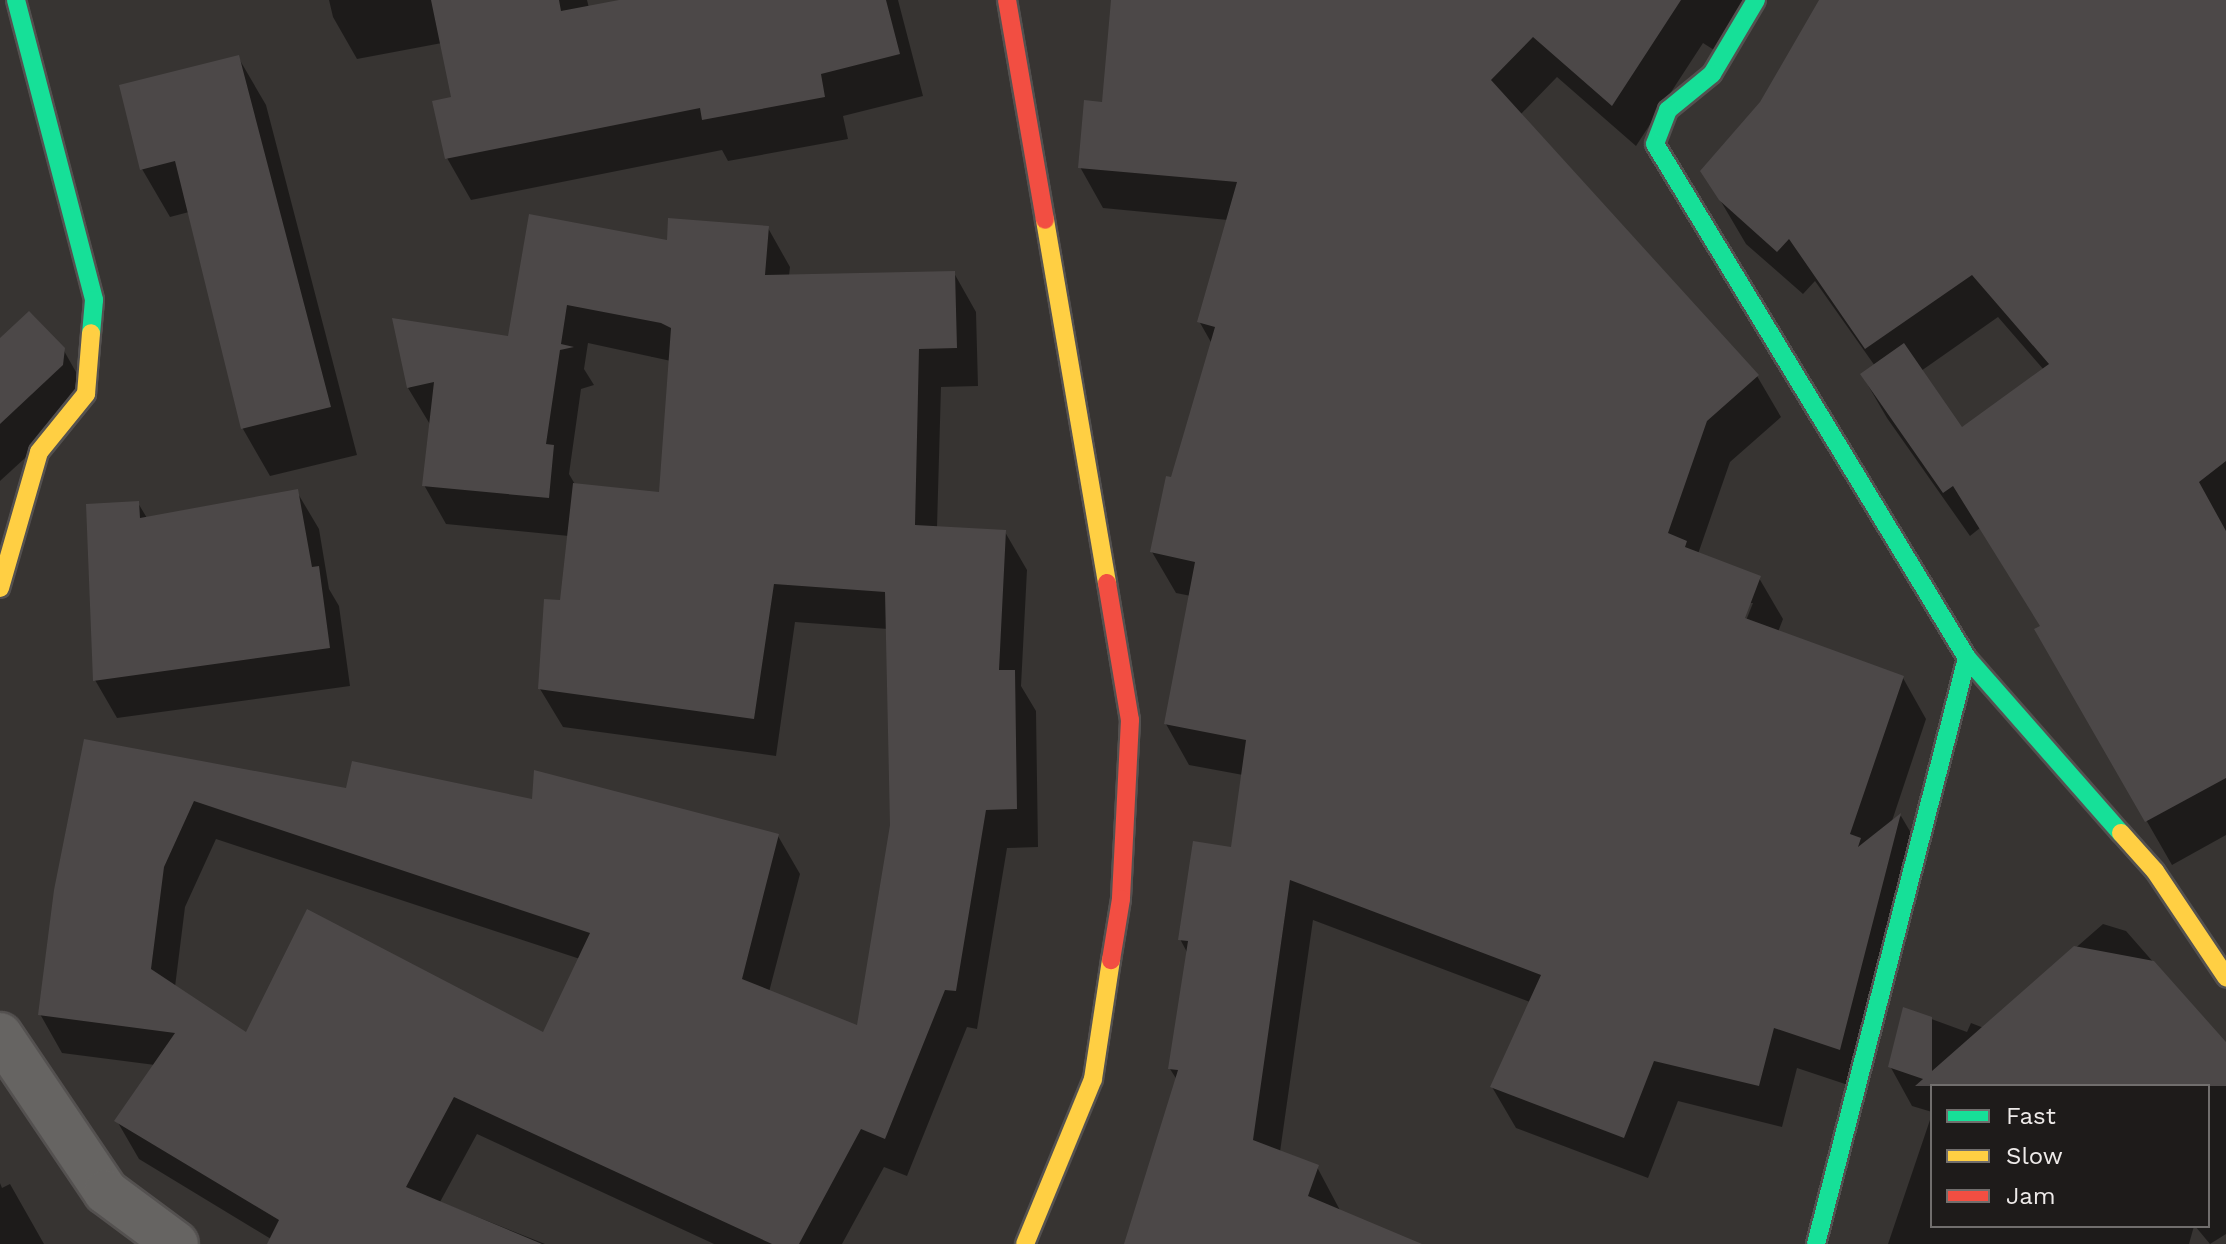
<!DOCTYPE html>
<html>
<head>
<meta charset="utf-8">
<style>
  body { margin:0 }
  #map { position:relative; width:2226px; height:1244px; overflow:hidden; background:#373432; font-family:"Work Sans",sans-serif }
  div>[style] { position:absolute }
  .shadow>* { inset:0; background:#0007 }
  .building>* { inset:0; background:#4c4848 }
  .roads { filter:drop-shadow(2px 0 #545150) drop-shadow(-2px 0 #545150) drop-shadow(0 2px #545150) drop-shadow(0 -2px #545150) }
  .street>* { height:44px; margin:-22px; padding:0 22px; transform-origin:22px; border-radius:22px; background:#666462 }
  .fast>* { height:18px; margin:-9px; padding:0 9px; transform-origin:9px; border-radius:9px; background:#16e098 }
  .slow>* { height:18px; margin:-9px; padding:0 9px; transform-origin:9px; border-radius:9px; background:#ffcf43 }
  .jam>* { height:18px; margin:-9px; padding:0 9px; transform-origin:9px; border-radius:9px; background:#f24e42 }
  span { translate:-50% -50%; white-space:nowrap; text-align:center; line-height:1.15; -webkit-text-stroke:6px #1e1b1a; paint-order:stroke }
  .legend { position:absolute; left:1930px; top:1084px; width:280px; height:144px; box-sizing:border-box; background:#1e1b1a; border:2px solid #716e6d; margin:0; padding:10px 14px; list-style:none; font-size:24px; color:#eeeae9 }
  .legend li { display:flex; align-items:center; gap:16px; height:40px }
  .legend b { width:40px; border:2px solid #716e6d }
</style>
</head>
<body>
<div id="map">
  <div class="shadow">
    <i style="clip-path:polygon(329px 0,587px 0,589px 8px,630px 0,898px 0,923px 96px,843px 116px,848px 139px,728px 161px,722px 150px,471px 200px,447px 158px,453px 99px,442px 43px,357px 59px,333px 17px)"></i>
    <i style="clip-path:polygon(evenodd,1113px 0,1747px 0,1714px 50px,1703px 43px,1636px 146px,1557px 77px,1520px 115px,1757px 376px,1781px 417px,1730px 462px,1698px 554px,1759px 578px,1783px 619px,1778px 632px,1903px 678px,1926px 719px,1891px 824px,1901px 816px,1924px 855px,1863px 1090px,1797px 1068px,1782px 1127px,1678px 1101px,1648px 1178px,1516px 1128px,1492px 1087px,1530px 1002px,1313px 920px,1280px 1152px,1317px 1167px,1358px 1244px,1126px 1244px,1177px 1080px,1170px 1069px,1188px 954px,1180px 939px,1233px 849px,1243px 775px,1189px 765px,1166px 724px,1191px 596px,1176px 593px,1152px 552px,1212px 344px,1199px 321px,1228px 220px,1103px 208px,1080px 167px,1104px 104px,1113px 0,1748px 603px,1753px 603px,1743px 628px,1740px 626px,1748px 603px)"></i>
    <i style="clip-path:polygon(evenodd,1821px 0,2226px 0,2226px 835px,2172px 865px,2037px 630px,2042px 627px,1980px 528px,1970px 536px,1887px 418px,1862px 375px,1875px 366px,1815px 281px,1803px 294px,1746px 244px,1703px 171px,1762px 103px,1821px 0,1998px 317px,2044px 370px,1962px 430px,1921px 371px,1998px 317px)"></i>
    <i style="clip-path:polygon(238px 57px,266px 105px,357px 455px,270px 476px,243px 429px,189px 212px,170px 217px,142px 169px)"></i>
    <i style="clip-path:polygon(evenodd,768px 228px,790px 267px,789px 276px,954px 273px,976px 312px,978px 386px,941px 387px,937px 528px,1005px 532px,1027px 570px,1021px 686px,1036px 711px,1038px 847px,1007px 848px,977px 1029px,967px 1027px,907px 1176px,884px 1167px,842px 1244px,714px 1244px,477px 1134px,440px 1202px,545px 1244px,269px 1244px,271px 1239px,139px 1159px,117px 1121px,155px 1065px,62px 1053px,40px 1014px,86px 741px,348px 790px,534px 802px,778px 836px,800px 874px,769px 992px,859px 1028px,892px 825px,888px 629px,795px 622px,776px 756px,563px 727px,540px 689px,562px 602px,569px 536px,446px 524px,424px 485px,431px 426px,408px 388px,510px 338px,669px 242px,768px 228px,588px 343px,671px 361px,661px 494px,576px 486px,569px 474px,581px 389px,594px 385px,584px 369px,588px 343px,768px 228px,216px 839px,580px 959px,544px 1035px,247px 1035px,175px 987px,185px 907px,216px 839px)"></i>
    <i style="clip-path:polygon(0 340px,63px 349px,85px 388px,84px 404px,0 481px)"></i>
    <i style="clip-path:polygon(297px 492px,319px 529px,329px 589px,339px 606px,350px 686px,117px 718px,95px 680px,138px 503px,147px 518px)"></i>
    <i style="clip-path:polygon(2103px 924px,2126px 931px,2226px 1045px,2226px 1234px,2210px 1244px,2195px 1226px,2208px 1226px,2208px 1086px,1932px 1086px,1932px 1112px,1912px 1106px,1890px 1066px,1904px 1009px,1967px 1032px,1971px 1023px,1984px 1028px)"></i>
    <i style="clip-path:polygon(1932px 1114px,1932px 1226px,2194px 1226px,2189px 1244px,1888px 1244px)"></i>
    <i style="clip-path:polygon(0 1183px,2px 1188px,10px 1184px,44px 1244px,0 1244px)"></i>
  </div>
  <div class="building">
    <i style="clip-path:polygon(431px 0,559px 0,561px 11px,619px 0,886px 0,900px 54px,821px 74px,825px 97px,702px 120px,700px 108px,445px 159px,432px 101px,451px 97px)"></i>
    <i style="clip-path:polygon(1111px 0,1681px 0,1612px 106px,1533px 37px,1491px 80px,1759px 375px,1707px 421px,1668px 533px,1687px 541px,1685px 547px,1761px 576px,1745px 618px,1904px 676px,1850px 834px,1861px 838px,1858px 847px,1901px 813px,1840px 1050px,1774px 1028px,1759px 1086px,1654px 1061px,1624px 1138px,1490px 1087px,1541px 975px,1290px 880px,1253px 1140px,1319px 1165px,1308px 1196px,1422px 1244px,1124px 1244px,1178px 1070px,1168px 1069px,1188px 941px,1178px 940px,1193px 841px,1231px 847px,1246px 740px,1164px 724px,1195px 562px,1150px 552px,1166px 476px,1171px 477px,1215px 327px,1197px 322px,1237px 182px,1078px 168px,1084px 100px,1102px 102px)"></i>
    <i style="clip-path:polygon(1819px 0,2226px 0,2226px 461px,2199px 482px,2226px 531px,2226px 778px,2145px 822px,2034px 629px,2040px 626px,1953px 486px,1943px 493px,1860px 374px,1904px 343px,1962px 427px,2049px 364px,1972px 275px,1865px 349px,1789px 239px,1777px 252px,1719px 200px,1700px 171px,1760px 102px)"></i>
    <i style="clip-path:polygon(239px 55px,331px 407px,241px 429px,175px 161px,140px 170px,119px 85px)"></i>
    <i style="clip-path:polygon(evenodd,529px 214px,667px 240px,668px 218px,769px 226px,765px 275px,955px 271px,957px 348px,919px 349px,915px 525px,1006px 530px,999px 670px,1015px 670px,1017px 809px,986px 810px,956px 991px,945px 990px,885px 1139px,861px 1129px,799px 1244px,772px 1244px,454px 1097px,406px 1187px,542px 1244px,267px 1244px,279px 1220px,114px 1121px,175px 1033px,38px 1015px,54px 890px,84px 739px,346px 788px,352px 761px,532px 799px,534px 770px,779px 834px,742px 979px,857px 1025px,890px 825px,885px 592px,774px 584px,754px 719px,538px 689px,544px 599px,560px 600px,573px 483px,659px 492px,671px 328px,661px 323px,567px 305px,561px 344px,574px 347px,560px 350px,546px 444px,554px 445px,549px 498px,422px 486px,434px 382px,407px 388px,392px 318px,508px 336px,529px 214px,194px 801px,590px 933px,543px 1032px,307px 909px,246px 1032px,151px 969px,164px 867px,194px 801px)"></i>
    <i style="clip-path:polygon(29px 311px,65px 348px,63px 365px,0 424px,0 338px)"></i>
    <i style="clip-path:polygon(298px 489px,312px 567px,319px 566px,330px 648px,93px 681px,86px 504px,139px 501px,140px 518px)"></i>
    <i style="clip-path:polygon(2074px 946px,2154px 961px,2226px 1042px,2226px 1086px,1915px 1086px,1923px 1079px,1888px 1067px,1903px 1007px,1932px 1017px,1932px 1071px)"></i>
  </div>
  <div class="roads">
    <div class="street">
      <i style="left:0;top:1035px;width:189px;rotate:56deg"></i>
      <i style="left:106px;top:1192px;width:87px;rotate:36.6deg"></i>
    </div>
    <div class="fast">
      <i style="left:16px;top:0;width:310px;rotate:75.4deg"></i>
      <i style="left:94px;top:300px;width:33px;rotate:95deg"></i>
      <i style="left:1756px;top:0;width:86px;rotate:120.7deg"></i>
      <i style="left:1712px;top:74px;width:57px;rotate:140.7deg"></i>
      <i style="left:1668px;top:110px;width:36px;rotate:111deg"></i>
      <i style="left:1655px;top:144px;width:601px;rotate:58.74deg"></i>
      <i style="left:1967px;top:658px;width:233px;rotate:48.7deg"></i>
      <i style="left:1816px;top:1244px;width:605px;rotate:-75.55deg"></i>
    </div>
    <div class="slow">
      <i style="left:1045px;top:220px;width:368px;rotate:80.3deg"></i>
      <i style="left:0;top:588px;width:141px;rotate:-74deg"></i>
      <i style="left:39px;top:452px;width:75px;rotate:-51deg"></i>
      <i style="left:86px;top:394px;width:61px;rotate:-85.3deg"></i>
      <i style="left:2121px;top:833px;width:51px;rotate:48.2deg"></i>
      <i style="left:2155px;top:871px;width:128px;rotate:56.2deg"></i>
      <i style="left:1025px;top:1244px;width:178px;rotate:-67.6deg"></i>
      <i style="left:1093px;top:1079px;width:120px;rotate:-81.4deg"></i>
    </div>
    <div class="jam">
      <i style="left:1007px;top:0;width:223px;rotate:80.2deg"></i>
      <i style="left:1107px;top:583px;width:139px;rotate:80.5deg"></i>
      <i style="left:1130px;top:720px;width:179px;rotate:92.9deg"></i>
      <i style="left:1121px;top:899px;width:62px;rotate:99.3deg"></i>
    </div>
  </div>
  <ul class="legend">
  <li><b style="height:10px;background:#16e098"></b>Fast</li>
  <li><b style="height:10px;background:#ffcf43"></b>Slow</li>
  <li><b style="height:10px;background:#f24e42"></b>Jam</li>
  </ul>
</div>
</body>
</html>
